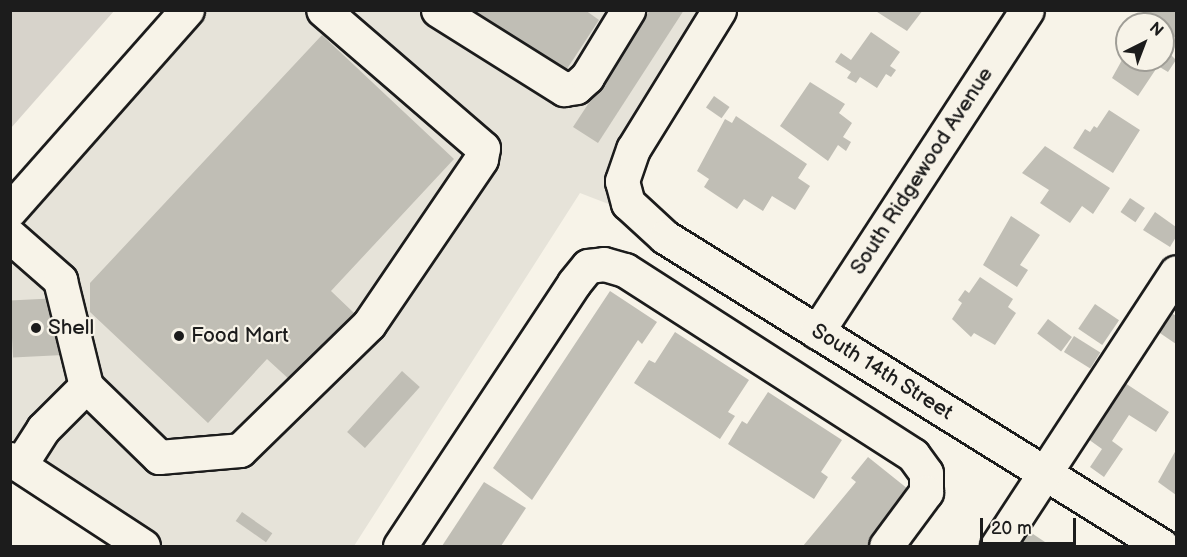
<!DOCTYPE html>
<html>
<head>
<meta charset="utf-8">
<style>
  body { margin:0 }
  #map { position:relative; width:1187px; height:557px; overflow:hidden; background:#f7f3e8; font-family:"Balsamiq Sans",sans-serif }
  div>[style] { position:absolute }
  .built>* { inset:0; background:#e6e3d9 }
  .green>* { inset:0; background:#d7d3cb }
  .building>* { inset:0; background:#c0beb5; transform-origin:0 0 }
  .roads { filter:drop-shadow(2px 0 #1c1c1c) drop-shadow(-2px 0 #1c1c1c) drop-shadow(0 2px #1c1c1c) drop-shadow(0 -2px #1c1c1c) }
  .minor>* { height:33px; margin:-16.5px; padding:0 16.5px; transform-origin:16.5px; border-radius:16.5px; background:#f7f3e8 }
  .major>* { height:33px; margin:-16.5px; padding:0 16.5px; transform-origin:16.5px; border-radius:16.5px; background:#f7f3e8 }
  .dots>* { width:16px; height:16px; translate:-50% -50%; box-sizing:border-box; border:3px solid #f7f3e8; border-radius:50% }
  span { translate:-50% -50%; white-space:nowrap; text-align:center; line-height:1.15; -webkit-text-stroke:4.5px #f7f3e8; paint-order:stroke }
  .street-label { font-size:21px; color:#1c1c1c }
  .poi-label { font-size:21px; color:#1c1c1c }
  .left { translate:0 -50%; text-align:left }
  .frame { position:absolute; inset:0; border:12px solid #1c1c1c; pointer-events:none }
  .north { position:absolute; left:1115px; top:12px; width:60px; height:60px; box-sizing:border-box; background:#f7f3e8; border:2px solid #9f9d96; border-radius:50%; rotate:42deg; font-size:16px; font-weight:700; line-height:24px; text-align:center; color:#1c1c1c }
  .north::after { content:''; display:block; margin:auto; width:21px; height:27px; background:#1c1c1c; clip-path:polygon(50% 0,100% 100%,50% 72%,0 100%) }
  .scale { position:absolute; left:980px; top:518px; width:96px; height:27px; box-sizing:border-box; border:3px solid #1c1c1c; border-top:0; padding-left:8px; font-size:18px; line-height:21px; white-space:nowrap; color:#1c1c1c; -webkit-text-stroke:4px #f7f3e8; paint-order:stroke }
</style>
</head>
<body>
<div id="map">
  <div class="built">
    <i style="clip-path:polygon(187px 11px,719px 11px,633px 149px,637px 215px,580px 193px,354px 546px,143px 546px,11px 459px,11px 210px)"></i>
  </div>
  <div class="green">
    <i style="clip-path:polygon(11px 10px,114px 11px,11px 128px,10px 11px)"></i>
  </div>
  <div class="building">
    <i style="clip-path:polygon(463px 10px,585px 10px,599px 20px,563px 75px)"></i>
    <i style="clip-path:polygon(650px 10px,684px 10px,598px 143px,573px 127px)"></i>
    <i style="clip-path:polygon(874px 10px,923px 10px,907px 31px)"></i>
    <i style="clip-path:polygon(1147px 10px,1176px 10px,1176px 38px,1163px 29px,1163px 24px,1143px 16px)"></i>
    <i style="clip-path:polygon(871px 32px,900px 52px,890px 66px,896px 70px,891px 77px,886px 74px,877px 88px,860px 77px,856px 83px,847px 78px,851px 72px,835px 62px,841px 53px,851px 60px)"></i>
    <i style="clip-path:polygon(322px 35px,454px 159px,331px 291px,354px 313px,291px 381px,267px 359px,208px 423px,90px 312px,90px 283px)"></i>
    <i style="clip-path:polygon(1163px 47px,1176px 60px,1168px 72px,1158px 66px,1138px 96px,1112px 78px,1127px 51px,1127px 60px,1163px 60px)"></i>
    <i style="clip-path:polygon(810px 82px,845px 104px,839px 113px,852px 123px,843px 137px,851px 142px,846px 151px,838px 145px,828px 161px,780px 126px)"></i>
    <i style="left:714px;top:96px;width:19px;height:14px;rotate:35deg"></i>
    <i style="clip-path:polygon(1109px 110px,1140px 130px,1113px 173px,1073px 148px,1085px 129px,1090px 132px,1094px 126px,1097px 128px)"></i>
    <i style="clip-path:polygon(736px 116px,807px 164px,798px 178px,810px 186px,795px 210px,772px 196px,763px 211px,744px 199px,737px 209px,704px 187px,709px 179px,697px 171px,725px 119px,732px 123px)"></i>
    <i style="clip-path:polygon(1045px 146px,1110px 188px,1093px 214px,1082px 206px,1070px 223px,1040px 203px,1049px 190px,1022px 173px)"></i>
    <i style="left:1130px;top:198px;width:18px;height:17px;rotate:34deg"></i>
    <i style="clip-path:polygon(1155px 212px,1176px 227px,1176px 237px,1170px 247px,1143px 230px)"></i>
    <i style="clip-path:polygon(1011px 216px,1040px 235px,1020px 265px,1028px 270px,1017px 287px,983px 265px)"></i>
    <i style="clip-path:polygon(980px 277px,1013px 299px,1008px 307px,1016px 313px,995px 345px,974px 333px,971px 337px,952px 319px,962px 303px,958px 300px,965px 290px,969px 293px)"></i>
    <i style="clip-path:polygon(610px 291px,657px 322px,642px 344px,638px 340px,532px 500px,493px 468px)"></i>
    <i style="left:60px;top:298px;width:57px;height:50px;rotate:87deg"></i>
    <i style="left:1095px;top:304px;width:29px;height:30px;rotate:34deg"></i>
    <i style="clip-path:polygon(1167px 310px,1176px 316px,1176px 344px,1154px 329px)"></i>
    <i style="left:1048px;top:319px;width:30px;height:18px;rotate:37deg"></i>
    <i style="clip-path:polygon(675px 332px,749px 380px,728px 412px,735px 416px,720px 439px,634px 383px,649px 360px,655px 363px)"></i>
    <i style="left:1074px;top:336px;width:31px;height:19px;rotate:32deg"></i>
    <i style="left:402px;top:371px;width:24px;height:82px;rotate:42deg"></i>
    <i style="clip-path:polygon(1125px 383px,1169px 412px,1156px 432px,1129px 415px,1112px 441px,1123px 449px,1104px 477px,1090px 467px,1102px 449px,1088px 439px)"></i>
    <i style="clip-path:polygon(768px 392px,842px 440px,821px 472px,828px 477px,814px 499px,728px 444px,742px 421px,747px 424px)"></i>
    <i style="clip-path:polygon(1176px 450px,1176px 495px,1158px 482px)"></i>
    <i style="clip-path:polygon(868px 457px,913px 493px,869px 546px,803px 546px,856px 482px,851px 478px)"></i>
    <i style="clip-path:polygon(484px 482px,526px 508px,501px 546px,442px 546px)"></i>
    <i style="left:242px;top:512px;width:37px;height:11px;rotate:35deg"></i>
    <i style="clip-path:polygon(1027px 530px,1051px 546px,1016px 546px)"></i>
  </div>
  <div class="roads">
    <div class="minor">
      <i style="left:438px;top:10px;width:149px;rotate:32.1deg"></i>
      <i style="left:564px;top:89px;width:12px;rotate:-9deg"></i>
      <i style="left:576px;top:87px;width:15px;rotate:-42deg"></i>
      <i style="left:587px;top:77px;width:79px;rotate:-58.5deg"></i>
      <i style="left:719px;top:10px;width:163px;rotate:121.7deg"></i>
      <i style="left:633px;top:149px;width:34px;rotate:109deg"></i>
      <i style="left:622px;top:181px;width:23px;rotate:75deg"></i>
      <i style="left:628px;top:203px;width:50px;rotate:42.6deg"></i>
      <i style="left:665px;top:237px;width:585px;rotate:31.87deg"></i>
      <i style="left:10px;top:236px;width:67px;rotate:41.3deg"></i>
      <i style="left:60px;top:280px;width:109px;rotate:76.2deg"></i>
      <i style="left:86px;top:386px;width:102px;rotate:44.2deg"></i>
      <i style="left:159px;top:457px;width:81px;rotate:-4.9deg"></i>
      <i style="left:240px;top:450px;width:180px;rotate:-44.3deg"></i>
      <i style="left:369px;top:324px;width:199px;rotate:-55.8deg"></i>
      <i style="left:481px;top:159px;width:11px;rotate:-80deg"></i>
      <i style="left:483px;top:148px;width:211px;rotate:-139.2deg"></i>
      <i style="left:817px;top:332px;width:384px;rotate:-56.9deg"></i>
      <i style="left:10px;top:459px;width:159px;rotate:33.2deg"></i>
      <i style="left:20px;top:465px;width:43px;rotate:-57.4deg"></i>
      <i style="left:43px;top:429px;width:61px;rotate:-45deg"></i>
      <i style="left:400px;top:546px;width:315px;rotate:-56.5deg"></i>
      <i style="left:574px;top:283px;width:22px;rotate:-51deg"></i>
      <i style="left:588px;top:266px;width:16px;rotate:-7deg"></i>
      <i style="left:604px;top:264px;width:22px;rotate:16deg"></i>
      <i style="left:625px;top:270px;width:342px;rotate:32.7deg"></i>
      <i style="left:913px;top:455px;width:22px;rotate:54deg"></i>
      <i style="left:926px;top:473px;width:19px;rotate:90deg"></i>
      <i style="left:926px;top:492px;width:67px;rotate:126.5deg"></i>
      <i style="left:997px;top:546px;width:327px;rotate:-56.8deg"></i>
    </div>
    <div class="major">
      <i style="left:10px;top:210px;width:267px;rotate:-48.5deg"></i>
    </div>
  </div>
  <div class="dots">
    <i style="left:36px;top:328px;background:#1c1c1c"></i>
    <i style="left:179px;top:336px;background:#1c1c1c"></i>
  </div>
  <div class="street-label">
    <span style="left:922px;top:171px;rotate:-57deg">South Ridgewood Avenue</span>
    <span style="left:882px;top:372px;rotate:32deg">South 14th Street</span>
  </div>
  <div class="poi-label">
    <span class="left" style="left:48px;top:328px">Shell</span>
    <span class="left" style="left:191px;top:336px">Food Mart</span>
  </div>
  <div class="frame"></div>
  <div class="north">N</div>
  <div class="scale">20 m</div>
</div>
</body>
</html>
